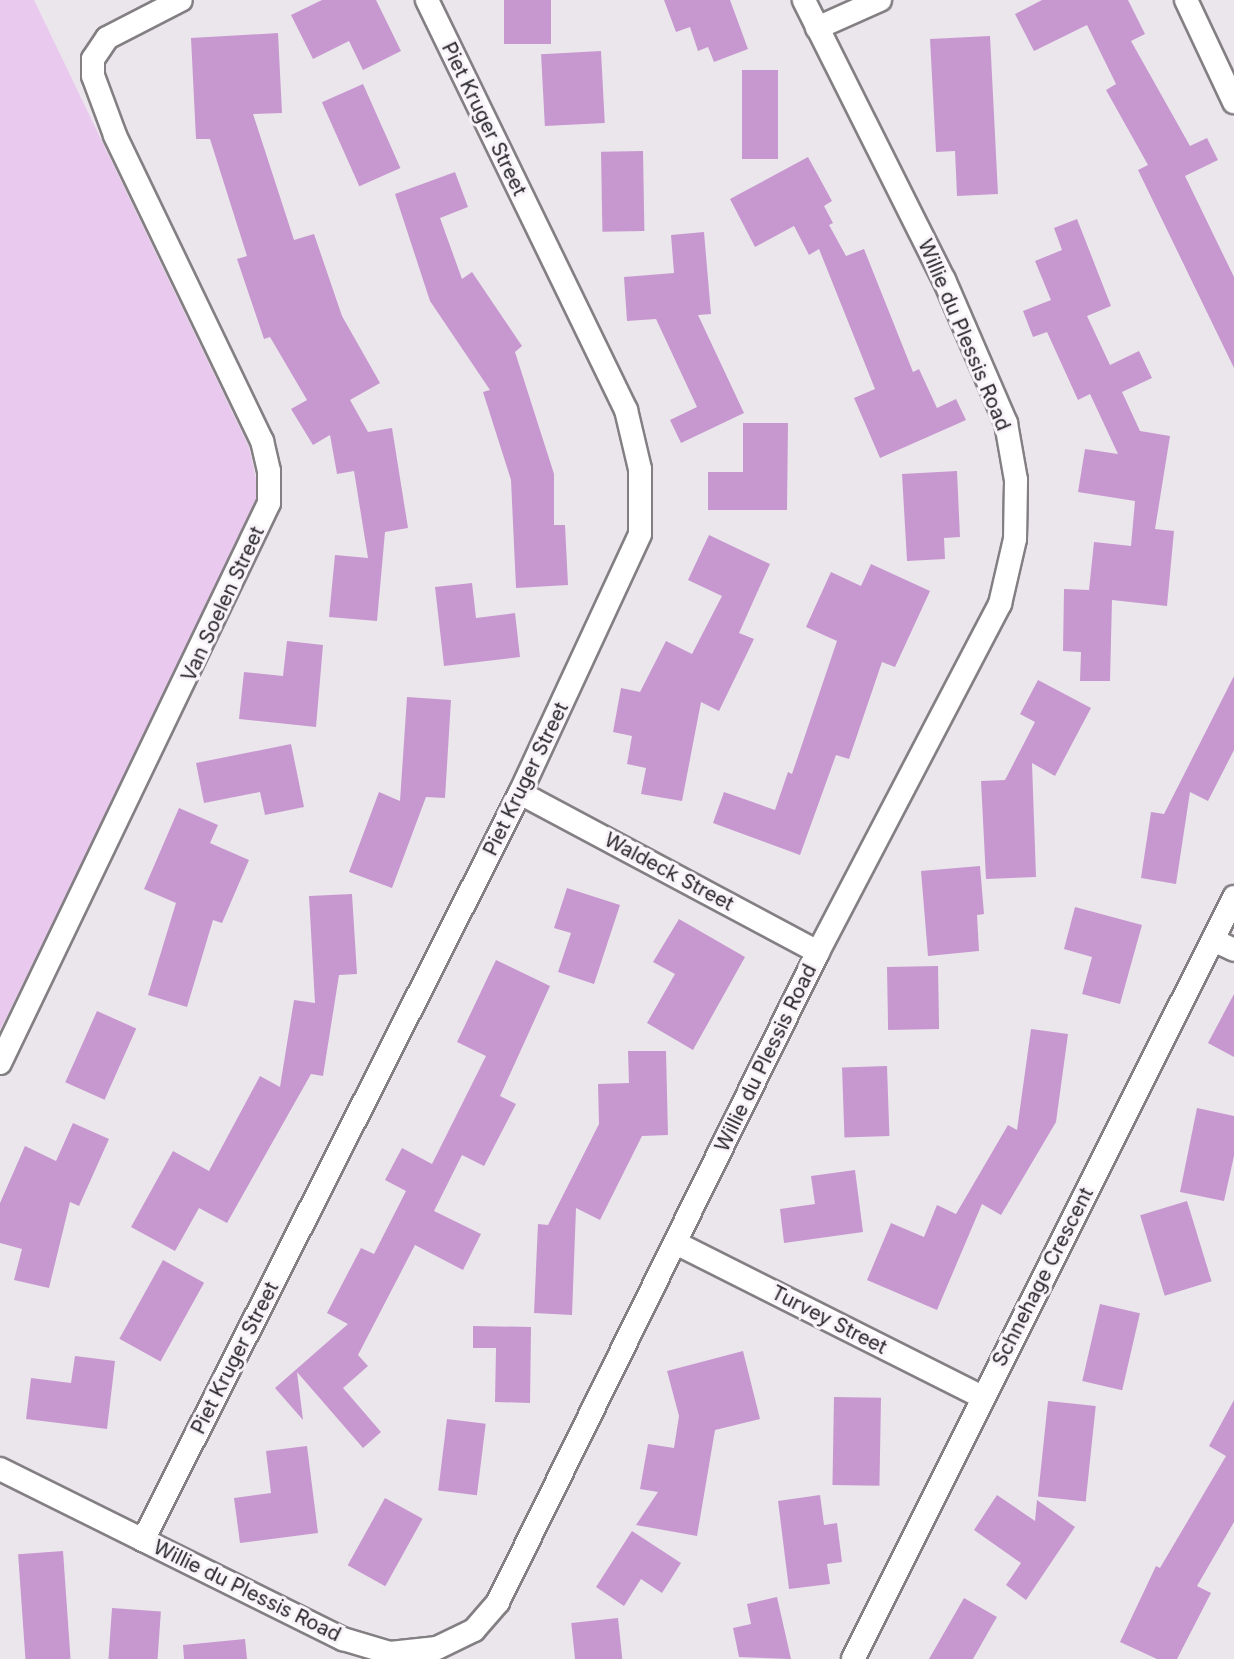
<!DOCTYPE html>
<html>
<head>
<meta charset="utf-8">
<style>
  body { margin:0 }
  #map { position:relative; width:1234px; height:1659px; overflow:hidden; background:#ebe6ec; font-family:Inter,sans-serif }
  div>[style] { position:absolute }
  .green>* { inset:0; background:#e9caee }
  .building>* { inset:0; background:#c798cf; transform-origin:0 0 }
  .roads { filter:drop-shadow(2px 0 #837f83) drop-shadow(-2px 0 #837f83) drop-shadow(0 2px #837f83) drop-shadow(0 -2px #837f83) }
  .street>* { height:22px; margin:-11px; padding:0 11px; transform-origin:11px; border-radius:11px; background:#fff }
  span { translate:-50% -50%; white-space:nowrap; text-align:center; line-height:1.15; -webkit-text-stroke:6px #f8f4f9; paint-order:stroke }
  .street-label { font-size:20px; color:#272628 }
</style>
</head>
<body>
<div id="map">
  <div class="green">
    <i style="clip-path:polygon(0 0,34px 0,249px 447px,256px 479px,256px 505px,243px 537px,0 1030px)"></i>
  </div>
  <div class="building">
    <i style="clip-path:polygon(322px 0,376px 0,401px 51px,363px 70px,349px 41px,313px 59px,291px 15px)"></i>
    <i style="left:504px;top:0;width:47px;height:44px"></i>
    <i style="clip-path:polygon(664px 0,730px 0,748px 49px,714px 62px,708px 47px,698px 51px,690px 27px,676px 32px)"></i>
    <i style="clip-path:polygon(1042px 0,1128px 0,1145px 34px,1131px 41px,1190px 146px,1207px 138px,1218px 160px,1185px 176px,1234px 277px,1234px 368px,1138px 170px,1148px 165px,1106px 90px,1116px 84px,1087px 25px,1034px 51px,1015px 14px)"></i>
    <i style="clip-path:polygon(278px 33px,282px 113px,253px 114px,294px 240px,314px 234px,342px 316px,380px 383px,350px 400px,368px 432px,392px 428px,408px 528px,385px 532px,377px 621px,329px 617px,335px 555px,368px 558px,354px 471px,337px 474px,330px 435px,313px 445px,291px 409px,307px 400px,270px 337px,264px 339px,237px 259px,247px 256px,210px 139px,196px 139px,191px 38px)"></i>
    <i style="clip-path:polygon(990px 36px,998px 194px,957px 196px,955px 151px,936px 152px,930px 39px)"></i>
    <i style="left:601px;top:51px;width:72px;height:60px;rotate:87deg"></i>
    <i style="left:742px;top:70px;width:36px;height:89px"></i>
    <i style="left:363px;top:84px;width:92px;height:45px;rotate:66deg"></i>
    <i style="left:643px;top:151px;width:80px;height:42px;rotate:89deg"></i>
    <i style="clip-path:polygon(808px 157px,832px 201px,824px 206px,833px 223px,829px 225px,846px 256px,864px 249px,913px 372px,919px 369px,937px 408px,956px 399px,966px 420px,880px 458px,854px 398px,875px 389px,819px 249px,809px 255px,794px 226px,755px 247px,730px 199px)"></i>
    <i style="clip-path:polygon(455px 172px,468px 207px,440px 218px,462px 279px,472px 272px,522px 346px,515px 352px,554px 474px,554px 525px,565px 525px,568px 585px,516px 588px,511px 480px,483px 392px,490px 390px,430px 301px,395px 194px)"></i>
    <i style="clip-path:polygon(1077px 219px,1111px 306px,1087px 316px,1110px 365px,1139px 351px,1152px 378px,1122px 392px,1140px 431px,1170px 436px,1155px 529px,1174px 531px,1167px 606px,1112px 600px,1110px 681px,1080px 681px,1081px 652px,1063px 651px,1064px 589px,1089px 590px,1094px 542px,1131px 546px,1135px 501px,1078px 492px,1085px 449px,1118px 454px,1090px 394px,1078px 400px,1047px 332px,1033px 337px,1023px 311px,1051px 300px,1035px 261px,1062px 250px,1054px 228px)"></i>
    <i style="clip-path:polygon(704px 232px,711px 314px,698px 315px,744px 413px,681px 443px,670px 420px,697px 407px,656px 319px,627px 321px,624px 277px,674px 273px,671px 235px)"></i>
    <i style="clip-path:polygon(743px 423px,788px 423px,787px 510px,708px 510px,708px 472px,743px 472px)"></i>
    <i style="clip-path:polygon(957px 471px,960px 537px,944px 538px,945px 559px,907px 561px,902px 474px)"></i>
    <i style="clip-path:polygon(709px 535px,770px 564px,739px 633px,754px 639px,719px 711px,701px 702px,682px 801px,641px 794px,646px 768px,627px 764px,632px 736px,613px 732px,621px 688px,640px 692px,666px 641px,692px 654px,722px 596px,688px 580px)"></i>
    <i style="clip-path:polygon(871px 564px,930px 591px,895px 667px,882px 662px,849px 759px,836px 755px,800px 855px,713px 823px,724px 792px,775px 810px,788px 772px,792px 774px,837px 641px,806px 627px,831px 572px,861px 586px)"></i>
    <i style="clip-path:polygon(472px 583px,476px 618px,515px 613px,520px 657px,444px 666px,435px 587px)"></i>
    <i style="clip-path:polygon(287px 641px,323px 645px,316px 727px,239px 719px,244px 672px,283px 676px)"></i>
    <i style="clip-path:polygon(1234px 676px,1234px 750px,1208px 801px,1190px 792px,1176px 884px,1141px 878px,1151px 812px,1164px 814px)"></i>
    <i style="clip-path:polygon(1038px 680px,1091px 708px,1055px 776px,1032px 763px,1036px 877px,986px 879px,981px 781px,1005px 780px,1035px 722px,1020px 714px)"></i>
    <i style="clip-path:polygon(407px 697px,451px 700px,445px 798px,426px 797px,392px 888px,349px 872px,379px 792px,400px 801px)"></i>
    <i style="clip-path:polygon(291px 744px,304px 807px,265px 815px,260px 792px,204px 803px,196px 763px)"></i>
    <i style="clip-path:polygon(179px 808px,218px 825px,210px 843px,249px 860px,222px 923px,213px 920px,187px 1007px,148px 995px,176px 903px,144px 889px)"></i>
    <i style="clip-path:polygon(980px 866px,984px 914px,977px 915px,979px 951px,928px 956px,921px 871px)"></i>
    <i style="clip-path:polygon(567px 888px,620px 905px,594px 984px,558px 972px,571px 933px,554px 928px)"></i>
    <i style="clip-path:polygon(352px 894px,357px 974px,339px 975px,323px 1076px,311px 1074px,227px 1223px,199px 1208px,175px 1251px,131px 1227px,173px 1151px,209px 1171px,260px 1076px,280px 1087px,294px 1000px,315px 1003px,309px 896px)"></i>
    <i style="clip-path:polygon(1075px 907px,1142px 925px,1120px 1004px,1082px 994px,1092px 957px,1064px 949px)"></i>
    <i style="clip-path:polygon(679px 919px,745px 957px,693px 1050px,647px 1023px,675px 974px,653px 962px)"></i>
    <i style="clip-path:polygon(496px 960px,550px 986px,500px 1096px,516px 1104px,484px 1166px,462px 1155px,434px 1211px,481px 1234px,463px 1270px,415px 1245px,358px 1355px,368px 1366px,343px 1388px,381px 1432px,363px 1448px,297px 1372px,303px 1420px,275px 1388px,348px 1324px,327px 1313px,361px 1248px,374px 1254px,406px 1191px,385px 1180px,402px 1148px,432px 1164px,486px 1056px,457px 1042px)"></i>
    <i style="left:938px;top:966px;width:63px;height:51px;rotate:89deg"></i>
    <i style="clip-path:polygon(1234px 994px,1234px 1057px,1208px 1043px)"></i>
    <i style="left:97px;top:1011px;width:43px;height:78px;rotate:24deg"></i>
    <i style="clip-path:polygon(1031px 1029px,1068px 1034px,1056px 1122px,1001px 1215px,982px 1204px,937px 1310px,867px 1280px,891px 1223px,924px 1237px,937px 1205px,956px 1214px,1008px 1125px,1017px 1130px)"></i>
    <i style="clip-path:polygon(628px 1051px,666px 1051px,668px 1135px,642px 1136px,600px 1220px,576px 1208px,572px 1315px,534px 1313px,538px 1224px,548px 1225px,599px 1124px,598px 1084px,629px 1083px)"></i>
    <i style="left:887px;top:1066px;width:70px;height:45px;rotate:88deg"></i>
    <i style="clip-path:polygon(1197px 1108px,1234px 1116px,1234px 1156px,1224px 1201px,1180px 1192px)"></i>
    <i style="clip-path:polygon(73px 1123px,109px 1139px,79px 1206px,70px 1202px,49px 1288px,14px 1280px,22px 1249px,0 1243px,0 1203px,25px 1146px,56px 1161px)"></i>
    <i style="clip-path:polygon(855px 1170px,863px 1232px,784px 1243px,780px 1209px,815px 1204px,811px 1176px)"></i>
    <i style="left:1187px;top:1201px;width:84px;height:49px;rotate:73deg"></i>
    <i style="left:163px;top:1260px;width:47px;height:90px;rotate:29deg"></i>
    <i style="left:1100px;top:1304px;width:41px;height:79px;rotate:13deg"></i>
    <i style="clip-path:polygon(473px 1326px,531px 1327px,530px 1403px,495px 1402px,496px 1348px,473px 1348px)"></i>
    <i style="clip-path:polygon(743px 1351px,760px 1419px,715px 1430px,697px 1536px,636px 1525px,658px 1492px,640px 1489px,648px 1444px,674px 1448px,679px 1416px,667px 1371px)"></i>
    <i style="clip-path:polygon(75px 1356px,115px 1361px,107px 1429px,26px 1419px,31px 1378px,71px 1383px)"></i>
    <i style="left:834px;top:1397px;width:47px;height:88px;rotate:1deg"></i>
    <i style="clip-path:polygon(1234px 1400px,1234px 1522px,1197px 1586px,1211px 1593px,1177px 1659px,1157px 1659px,1120px 1642px,1156px 1566px,1160px 1568px,1226px 1456px,1209px 1446px)"></i>
    <i style="left:1048px;top:1401px;width:48px;height:96px;rotate:6deg"></i>
    <i style="left:447px;top:1419px;width:39px;height:72px;rotate:7deg"></i>
    <i style="clip-path:polygon(307px 1446px,318px 1533px,240px 1543px,234px 1498px,271px 1493px,266px 1451px)"></i>
    <i style="clip-path:polygon(820px 1495px,824px 1525px,837px 1523px,842px 1562px,827px 1564px,830px 1584px,789px 1589px,778px 1501px)"></i>
    <i style="clip-path:polygon(997px 1495px,1035px 1521px,1037px 1500px,1075px 1527px,1026px 1600px,1006px 1585px,1021px 1563px,974px 1530px)"></i>
    <i style="left:385px;top:1498px;width:43px;height:77px;rotate:29deg"></i>
    <i style="clip-path:polygon(632px 1531px,681px 1563px,662px 1593px,641px 1579px,624px 1606px,596px 1587px)"></i>
    <i style="left:63px;top:1551px;width:108px;height:45px;rotate:86deg"></i>
    <i style="clip-path:polygon(777px 1597px,791px 1659px,739px 1657px,733px 1628px,751px 1624px,747px 1604px)"></i>
    <i style="clip-path:polygon(964px 1598px,997px 1617px,990px 1629px,973px 1659px,929px 1659px)"></i>
    <i style="left:112px;top:1608px;width:49px;height:51px;rotate:4deg"></i>
    <i style="left:618px;top:1618px;width:41px;height:47px;rotate:84deg"></i>
    <i style="clip-path:polygon(245px 1639px,247px 1659px,184px 1659px,183px 1645px)"></i>
  </div>
  <div class="roads">
    <div class="street">
      <i style="left:1186px;top:0;width:113px;rotate:64.8deg"></i>
      <i style="left:817px;top:28px;width:69px;rotate:-24deg"></i>
      <i style="left:520px;top:793px;width:338px;rotate:28.1deg"></i>
      <i style="left:1213px;top:940px;width:23px;rotate:25deg"></i>
      <i style="left:0;top:1063px;width:621px;rotate:-64.34deg"></i>
      <i style="left:269px;top:503px;width:32px;rotate:-90deg"></i>
      <i style="left:269px;top:471px;width:31px;rotate:-103deg"></i>
      <i style="left:262px;top:441px;width:339px;rotate:-115.7deg"></i>
      <i style="left:115px;top:135px;width:63px;rotate:-110.4deg"></i>
      <i style="left:93px;top:76px;width:17px;rotate:-90deg"></i>
      <i style="left:93px;top:59px;width:25px;rotate:-56deg"></i>
      <i style="left:107px;top:38px;width:83px;rotate:-27.2deg"></i>
      <i style="left:676px;top:1243px;width:343px;rotate:26.7deg"></i>
      <i style="left:0;top:1469px;width:383px;rotate:26.4deg"></i>
      <i style="left:343px;top:1639px;width:49px;rotate:16.6deg"></i>
      <i style="left:390px;top:1653px;width:47px;rotate:-6.1deg"></i>
      <i style="left:437px;top:1648px;width:41px;rotate:-25.9deg"></i>
      <i style="left:474px;top:1630px;width:37px;rotate:-49deg"></i>
      <i style="left:498px;top:1602px;width:724px;rotate:-63.79deg"></i>
      <i style="left:818px;top:952px;width:393px;rotate:-62.4deg"></i>
      <i style="left:1000px;top:604px;width:67px;rotate:-77deg"></i>
      <i style="left:1015px;top:539px;width:59px;rotate:-89deg"></i>
      <i style="left:1016px;top:480px;width:58px;rotate:-100deg"></i>
      <i style="left:1006px;top:423px;width:156px;rotate:-113.4deg"></i>
      <i style="left:944px;top:280px;width:313px;rotate:-116.6deg"></i>
      <i style="left:143px;top:1540px;width:837px;rotate:-63.22deg"></i>
      <i style="left:520px;top:793px;width:285px;rotate:-65.1deg"></i>
      <i style="left:640px;top:534px;width:65px;rotate:-90deg"></i>
      <i style="left:640px;top:469px;width:61px;rotate:-103.3deg"></i>
      <i style="left:626px;top:410px;width:456px;rotate:-115.9deg"></i>
      <i style="left:853px;top:1659px;width:852px;rotate:-63.43deg"></i>
    </div>
  </div>
  <div class="street-label">
    <span style="left:484px;top:119px;rotate:64deg">Piet Kruger Street</span>
    <span style="left:964px;top:335px;rotate:67deg">Willie du Plessis Road</span>
    <span style="left:223px;top:604px;rotate:-65deg">Van Soelen Street</span>
    <span style="left:526px;top:779px;rotate:-64deg">Piet Kruger Street</span>
    <span style="left:669px;top:872px;rotate:28deg">Waldeck Street</span>
    <span style="left:766px;top:1058px;rotate:-64deg">Willie du Plessis Road</span>
    <span style="left:1043px;top:1277px;rotate:-63deg">Schnehage Crescent</span>
    <span style="left:829px;top:1320px;rotate:27deg">Turvey Street</span>
    <span style="left:235px;top:1358px;rotate:-63deg">Piet Kruger Street</span>
    <span style="left:247px;top:1591px;rotate:26deg">Willie du Plessis Road</span>
  </div>
</div>
</body>
</html>
